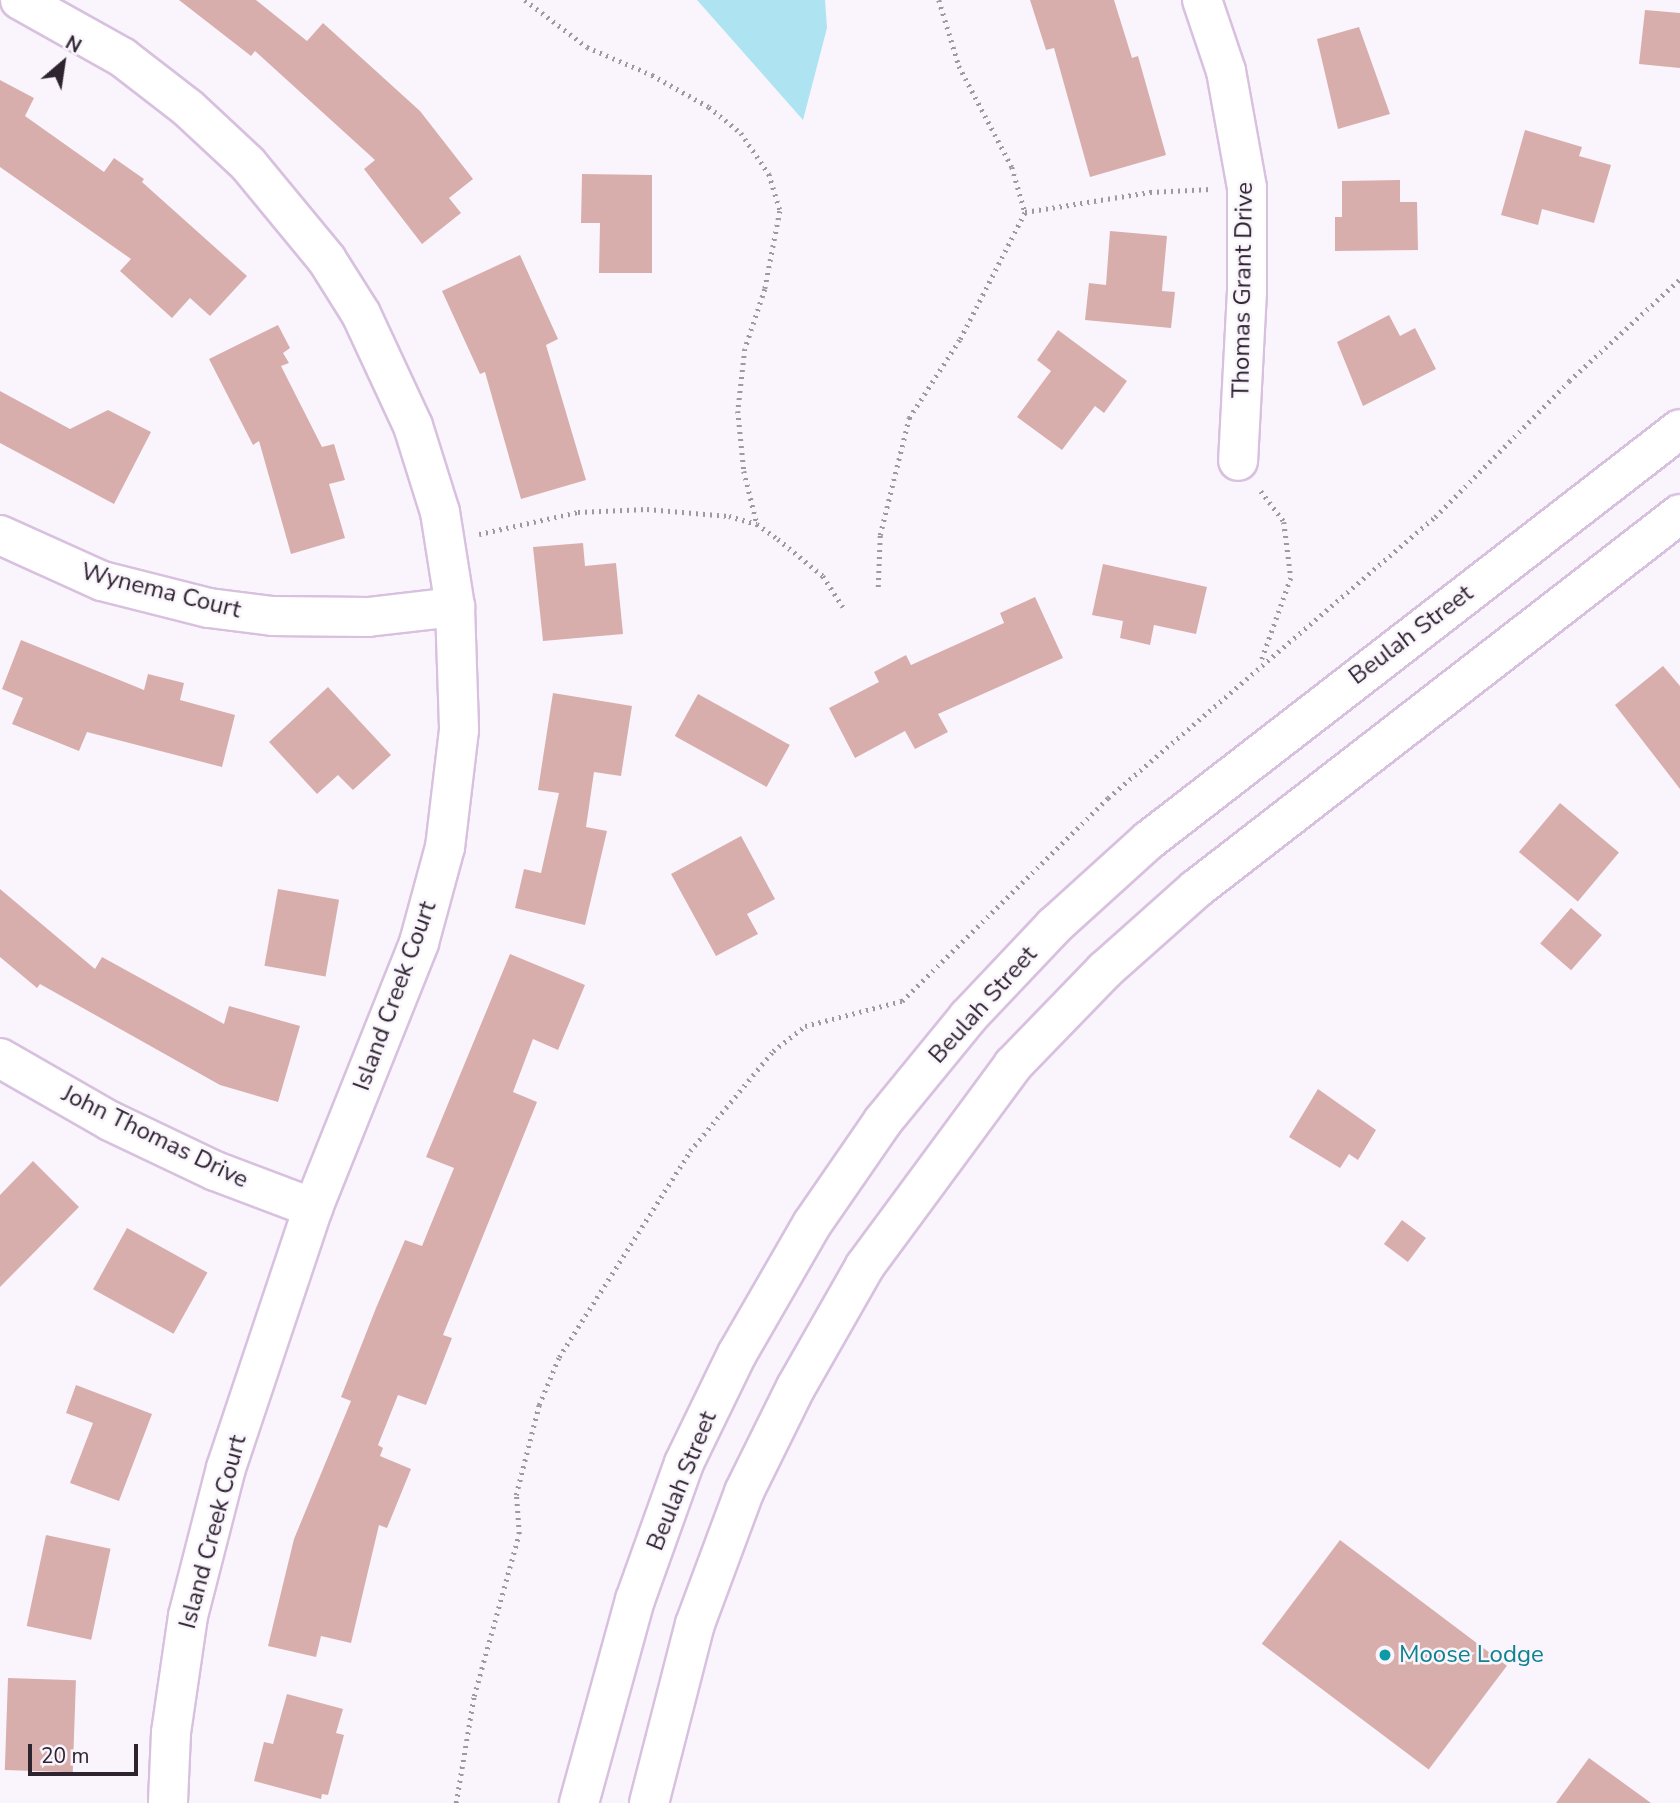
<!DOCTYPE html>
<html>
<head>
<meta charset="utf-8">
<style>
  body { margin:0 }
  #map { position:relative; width:1680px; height:1803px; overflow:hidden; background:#faf5fc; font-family:"Nunito Sans",sans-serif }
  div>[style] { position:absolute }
  .water>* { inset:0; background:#aee4f1 }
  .building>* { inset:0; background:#d8aead; transform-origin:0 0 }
  .path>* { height:4.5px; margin-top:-2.25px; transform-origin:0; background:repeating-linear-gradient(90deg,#9f98a1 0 2px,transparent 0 7px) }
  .roads { filter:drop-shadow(2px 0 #d8c1df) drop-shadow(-2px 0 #d8c1df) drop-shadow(0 2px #d8c1df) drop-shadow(0 -2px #d8c1df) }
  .minor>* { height:38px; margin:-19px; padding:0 19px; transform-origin:19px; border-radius:19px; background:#fff }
  .major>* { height:38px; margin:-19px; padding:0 19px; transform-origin:19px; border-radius:19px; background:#fff }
  .dots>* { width:19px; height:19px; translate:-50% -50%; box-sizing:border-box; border:4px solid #faf5fc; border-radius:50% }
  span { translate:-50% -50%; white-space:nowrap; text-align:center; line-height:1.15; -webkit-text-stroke:5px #faf5fc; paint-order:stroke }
  .street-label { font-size:24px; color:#2d2430 }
  .culture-label { font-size:24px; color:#0d838f }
  .left { translate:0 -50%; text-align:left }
  .north { position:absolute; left:28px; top:28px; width:70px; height:70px; -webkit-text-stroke:5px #faf5fc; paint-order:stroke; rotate:29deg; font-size:19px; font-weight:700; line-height:28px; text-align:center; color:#2d2430 }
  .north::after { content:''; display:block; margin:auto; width:24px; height:32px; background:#2d2430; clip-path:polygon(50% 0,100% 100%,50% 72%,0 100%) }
  .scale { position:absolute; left:28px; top:1744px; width:110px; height:32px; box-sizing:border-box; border:4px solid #2d2430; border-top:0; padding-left:9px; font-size:21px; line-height:24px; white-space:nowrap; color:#2d2430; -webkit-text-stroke:5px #faf5fc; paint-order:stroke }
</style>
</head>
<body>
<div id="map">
  <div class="water">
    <i style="clip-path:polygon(697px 0,825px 0,827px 28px,803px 120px)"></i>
  </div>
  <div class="building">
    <i style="clip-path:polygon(179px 0,256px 0,307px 41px,323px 23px,420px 111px,473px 179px,449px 198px,461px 213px,422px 244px,364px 169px,375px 160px,255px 51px,251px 56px)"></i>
    <i style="clip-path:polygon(1030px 0,1114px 0,1132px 58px,1138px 56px,1166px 155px,1090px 177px,1054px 48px,1046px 50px)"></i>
    <i style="clip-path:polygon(1645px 10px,1680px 13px,1680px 68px,1639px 64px)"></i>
    <i style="clip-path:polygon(1359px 27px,1390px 114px,1338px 129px,1317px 39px)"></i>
    <i style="clip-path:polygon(0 80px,34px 98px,25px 116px,104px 172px,114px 158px,144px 179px,142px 182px,247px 276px,210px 316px,190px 298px,172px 318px,120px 271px,131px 259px,0 167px)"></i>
    <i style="clip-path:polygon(1525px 130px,1582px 147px,1579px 156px,1611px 165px,1594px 223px,1542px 209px,1538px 225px,1501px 215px)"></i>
    <i style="clip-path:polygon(582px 174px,652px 175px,652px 273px,599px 273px,600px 223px,581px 223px)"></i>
    <i style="clip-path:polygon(1400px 180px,1400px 202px,1417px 202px,1418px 250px,1335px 251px,1335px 217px,1342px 217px,1342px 181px)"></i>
    <i style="clip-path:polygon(1110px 231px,1167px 236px,1162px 291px,1175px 292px,1171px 328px,1085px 320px,1089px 283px,1106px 285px)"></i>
    <i style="clip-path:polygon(520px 255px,558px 339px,546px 345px,586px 480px,521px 499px,485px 372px,480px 374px,442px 291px)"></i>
    <i style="clip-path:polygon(1389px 315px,1400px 336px,1415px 328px,1436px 369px,1363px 406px,1337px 342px)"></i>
    <i style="clip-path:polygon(278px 325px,290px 348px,283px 353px,289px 363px,281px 366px,322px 447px,334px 444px,345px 480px,329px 484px,345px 538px,291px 554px,259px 441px,253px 445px,209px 359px)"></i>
    <i style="clip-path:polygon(1058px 330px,1127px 381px,1104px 413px,1095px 406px,1062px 450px,1017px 417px,1051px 371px,1037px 360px)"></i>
    <i style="clip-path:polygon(0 391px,70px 429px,108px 410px,151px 432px,114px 504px,0 443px)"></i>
    <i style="clip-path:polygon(583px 543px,585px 566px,616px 563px,623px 634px,543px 641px,533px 547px)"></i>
    <i style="clip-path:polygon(1103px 564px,1207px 587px,1196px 634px,1154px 625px,1150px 645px,1120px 638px,1123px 621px,1092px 615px)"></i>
    <i style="clip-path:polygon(1035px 597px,1063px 658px,938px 714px,948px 732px,915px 749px,905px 731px,855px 758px,829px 708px,879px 682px,874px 672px,906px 655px,911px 665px,1004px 623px,1000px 613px)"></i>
    <i style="clip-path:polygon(21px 640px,144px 690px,148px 674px,184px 683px,180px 700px,235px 715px,222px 767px,87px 732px,79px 751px,12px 724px,23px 698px,2px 689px)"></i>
    <i style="clip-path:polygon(1663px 666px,1680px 686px,1680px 789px,1615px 705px)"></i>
    <i style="clip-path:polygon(328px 687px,391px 755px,353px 790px,338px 775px,317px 794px,269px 742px)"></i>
    <i style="clip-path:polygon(553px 693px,632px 706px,621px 776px,594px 772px,586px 827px,607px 831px,585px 925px,515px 908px,524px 869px,541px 873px,559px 793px,538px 790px)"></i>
    <i style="left:698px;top:694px;width:105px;height:48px;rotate:29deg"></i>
    <i style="left:1560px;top:803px;width:77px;height:64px;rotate:40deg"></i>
    <i style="clip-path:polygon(741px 836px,775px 899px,747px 914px,758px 934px,716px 956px,671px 874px)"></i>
    <i style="clip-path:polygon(0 889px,95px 969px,102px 957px,224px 1024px,229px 1006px,300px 1026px,278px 1102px,220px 1085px,40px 984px,37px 988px,0 957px)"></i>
    <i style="left:278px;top:889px;width:62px;height:78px;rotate:10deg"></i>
    <i style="left:1571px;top:908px;width:41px;height:47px;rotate:41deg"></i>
    <i style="clip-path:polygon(510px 954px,585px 985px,558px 1050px,533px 1039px,513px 1092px,537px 1102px,443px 1335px,452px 1338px,426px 1405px,398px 1395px,378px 1445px,383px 1448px,380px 1456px,411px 1469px,387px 1528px,379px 1525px,351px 1643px,321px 1636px,316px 1657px,268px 1646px,294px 1539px,351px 1401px,341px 1397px,376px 1308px,405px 1240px,422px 1246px,454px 1168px,426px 1157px)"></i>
    <i style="clip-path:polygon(1318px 1089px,1376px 1130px,1358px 1160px,1349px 1154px,1340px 1168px,1289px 1137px)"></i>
    <i style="clip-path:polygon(33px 1161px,79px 1207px,0 1287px,0 1195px)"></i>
    <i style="left:1402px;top:1220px;width:30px;height:30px;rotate:37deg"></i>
    <i style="left:127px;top:1228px;width:92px;height:70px;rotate:29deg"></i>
    <i style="clip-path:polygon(76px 1385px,152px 1414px,119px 1501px,70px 1483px,93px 1423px,66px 1413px)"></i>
    <i style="left:46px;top:1535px;width:66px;height:93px;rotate:12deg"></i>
    <i style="left:1340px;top:1540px;width:209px;height:130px;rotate:37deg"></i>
    <i style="left:8px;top:1678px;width:68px;height:92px;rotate:2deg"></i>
    <i style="clip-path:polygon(287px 1694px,343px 1709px,336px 1733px,344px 1735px,328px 1795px,322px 1794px,321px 1799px,254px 1781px,264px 1742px,273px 1744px)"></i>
    <i style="clip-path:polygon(1589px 1758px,1651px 1803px,1556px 1803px)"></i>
  </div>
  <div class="path">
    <i style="left:525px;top:0;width:78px;rotate:37.2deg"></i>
    <i style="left:587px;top:47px;width:71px;rotate:23.3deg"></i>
    <i style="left:652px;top:75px;width:65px;rotate:29.3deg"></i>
    <i style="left:709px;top:107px;width:41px;rotate:39.1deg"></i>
    <i style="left:741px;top:133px;width:50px;rotate:55.7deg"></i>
    <i style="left:769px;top:174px;width:39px;rotate:73deg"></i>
    <i style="left:780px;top:211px;width:79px;rotate:100.9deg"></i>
    <i style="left:765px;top:289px;width:63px;rotate:108.4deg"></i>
    <i style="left:745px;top:349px;width:62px;rotate:96.4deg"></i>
    <i style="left:738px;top:411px;width:60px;rotate:84.3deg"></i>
    <i style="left:744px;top:471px;width:55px;rotate:76.2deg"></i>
    <i style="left:939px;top:0;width:69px;rotate:73.1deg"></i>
    <i style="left:959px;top:66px;width:114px;rotate:62.3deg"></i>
    <i style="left:1012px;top:167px;width:47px;rotate:73.9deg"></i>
    <i style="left:1261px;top:491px;width:39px;rotate:53deg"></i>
    <i style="left:1284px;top:522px;width:56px;rotate:82.9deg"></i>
    <i style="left:1291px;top:578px;width:89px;rotate:109.7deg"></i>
    <i style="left:479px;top:534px;width:101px;rotate:-12.5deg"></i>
    <i style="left:578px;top:512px;width:69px;rotate:-2.5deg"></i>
    <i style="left:647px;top:509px;width:82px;rotate:4.9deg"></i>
    <i style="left:729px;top:516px;width:29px;rotate:16deg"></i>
    <i style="left:757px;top:524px;width:26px;rotate:36deg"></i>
    <i style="left:778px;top:539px;width:58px;rotate:39.4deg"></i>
    <i style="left:823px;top:576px;width:37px;rotate:57deg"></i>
    <i style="left:878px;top:587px;width:52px;rotate:-87.8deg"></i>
    <i style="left:880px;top:535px;width:121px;rotate:-76.1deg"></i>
    <i style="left:909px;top:418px;width:94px;rotate:-57.2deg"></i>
    <i style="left:960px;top:339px;width:143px;rotate:-62.9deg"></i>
    <i style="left:1025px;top:212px;width:127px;rotate:-9.1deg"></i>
    <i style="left:1150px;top:192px;width:61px;rotate:-2.8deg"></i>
    <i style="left:456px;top:1803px;width:109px;rotate:-80.5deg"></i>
    <i style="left:474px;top:1696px;width:168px;rotate:-74.5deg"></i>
    <i style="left:519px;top:1534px;width:39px;rotate:-94deg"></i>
    <i style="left:516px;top:1495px;width:93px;rotate:-75.7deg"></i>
    <i style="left:539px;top:1405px;width:52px;rotate:-67.4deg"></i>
    <i style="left:559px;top:1357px;width:244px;rotate:-57.5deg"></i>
    <i style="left:690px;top:1151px;width:130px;rotate:-50.3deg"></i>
    <i style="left:773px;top:1051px;width:41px;rotate:-38deg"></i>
    <i style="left:805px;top:1026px;width:100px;rotate:-14.5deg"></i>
    <i style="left:902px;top:1001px;width:289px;rotate:-44.6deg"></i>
    <i style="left:1108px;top:798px;width:431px;rotate:-40.7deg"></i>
    <i style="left:1435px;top:517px;width:191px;rotate:-45.4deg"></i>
    <i style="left:1569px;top:381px;width:151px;rotate:-42.6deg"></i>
  </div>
  <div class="roads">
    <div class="minor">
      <i style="left:20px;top:0;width:117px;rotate:29.2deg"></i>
      <i style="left:122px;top:57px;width:83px;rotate:37.7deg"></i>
      <i style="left:188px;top:108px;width:82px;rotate:43deg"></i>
      <i style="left:248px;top:164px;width:124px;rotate:50.5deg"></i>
      <i style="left:327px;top:260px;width:64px;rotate:57.8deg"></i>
      <i style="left:361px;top:314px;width:123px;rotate:65.1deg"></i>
      <i style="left:413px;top:426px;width:90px;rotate:72.6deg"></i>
      <i style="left:440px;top:512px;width:96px;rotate:81deg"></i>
      <i style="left:455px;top:607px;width:123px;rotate:88.1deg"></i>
      <i style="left:459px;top:730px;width:118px;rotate:96.8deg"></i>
      <i style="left:445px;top:847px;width:99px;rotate:105.2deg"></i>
      <i style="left:419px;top:943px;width:285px;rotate:111.8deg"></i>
      <i style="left:313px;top:1208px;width:274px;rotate:108.5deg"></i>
      <i style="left:226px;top:1468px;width:153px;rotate:104.4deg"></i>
      <i style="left:188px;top:1616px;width:118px;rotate:98.3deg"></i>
      <i style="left:171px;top:1733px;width:70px;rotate:92.5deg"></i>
      <i style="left:1202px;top:0;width:75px;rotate:71.3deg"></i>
      <i style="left:1226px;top:71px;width:119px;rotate:79.8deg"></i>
      <i style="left:1247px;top:188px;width:103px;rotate:90deg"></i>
      <i style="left:1247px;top:291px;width:170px;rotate:93deg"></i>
      <i style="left:0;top:535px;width:112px;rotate:24.3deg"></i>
      <i style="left:102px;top:581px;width:110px;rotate:14.2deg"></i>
      <i style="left:209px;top:608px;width:64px;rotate:7.2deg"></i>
      <i style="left:272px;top:616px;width:96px;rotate:0.6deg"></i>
      <i style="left:368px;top:617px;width:88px;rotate:-6.6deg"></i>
      <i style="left:0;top:1058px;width:127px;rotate:29.8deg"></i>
      <i style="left:110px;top:1121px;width:116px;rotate:25.5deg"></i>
      <i style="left:215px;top:1171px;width:105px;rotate:20.7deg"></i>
    </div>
    <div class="major">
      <i style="left:579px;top:1803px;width:211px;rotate:-74.6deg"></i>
      <i style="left:635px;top:1600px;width:145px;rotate:-70.3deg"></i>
      <i style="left:684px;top:1463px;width:121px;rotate:-64.1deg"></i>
      <i style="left:737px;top:1354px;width:150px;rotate:-60deg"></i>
      <i style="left:812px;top:1224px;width:125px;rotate:-55.4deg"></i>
      <i style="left:883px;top:1121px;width:134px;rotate:-50.7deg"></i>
      <i style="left:968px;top:1017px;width:125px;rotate:-46.6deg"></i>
      <i style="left:1054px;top:926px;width:128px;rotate:-42.2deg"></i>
      <i style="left:1149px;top:840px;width:671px;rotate:-37.74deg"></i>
      <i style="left:649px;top:1803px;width:185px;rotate:-75.6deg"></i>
      <i style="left:695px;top:1624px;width:141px;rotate:-69.6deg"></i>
      <i style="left:744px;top:1492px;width:117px;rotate:-63.7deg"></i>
      <i style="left:796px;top:1387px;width:139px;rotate:-60.3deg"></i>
      <i style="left:865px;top:1266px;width:250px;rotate:-53.6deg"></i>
      <i style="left:1013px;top:1065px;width:132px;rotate:-45.9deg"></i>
      <i style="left:1105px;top:970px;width:122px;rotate:-41.7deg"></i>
      <i style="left:1196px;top:889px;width:612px;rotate:-37.77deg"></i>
    </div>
  </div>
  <div class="dots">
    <i style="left:1385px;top:1655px;background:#0f9aa8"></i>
  </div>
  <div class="street-label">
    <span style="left:1243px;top:290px;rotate:-89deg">Thomas Grant Drive</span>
    <span style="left:161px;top:591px;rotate:14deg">Wynema Court</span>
    <span style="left:1411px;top:635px;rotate:-37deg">Beulah Street</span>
    <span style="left:395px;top:996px;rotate:-70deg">Island Creek Court</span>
    <span style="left:983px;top:1005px;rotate:-48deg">Beulah Street</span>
    <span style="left:155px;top:1137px;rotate:26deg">John Thomas Drive</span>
    <span style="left:682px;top:1481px;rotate:-68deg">Beulah Street</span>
    <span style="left:213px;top:1532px;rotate:-75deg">Island Creek Court</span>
  </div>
  <div class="culture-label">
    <span class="left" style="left:1399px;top:1655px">Moose Lodge</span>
  </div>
  <div class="north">N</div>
  <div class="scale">20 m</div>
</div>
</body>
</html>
